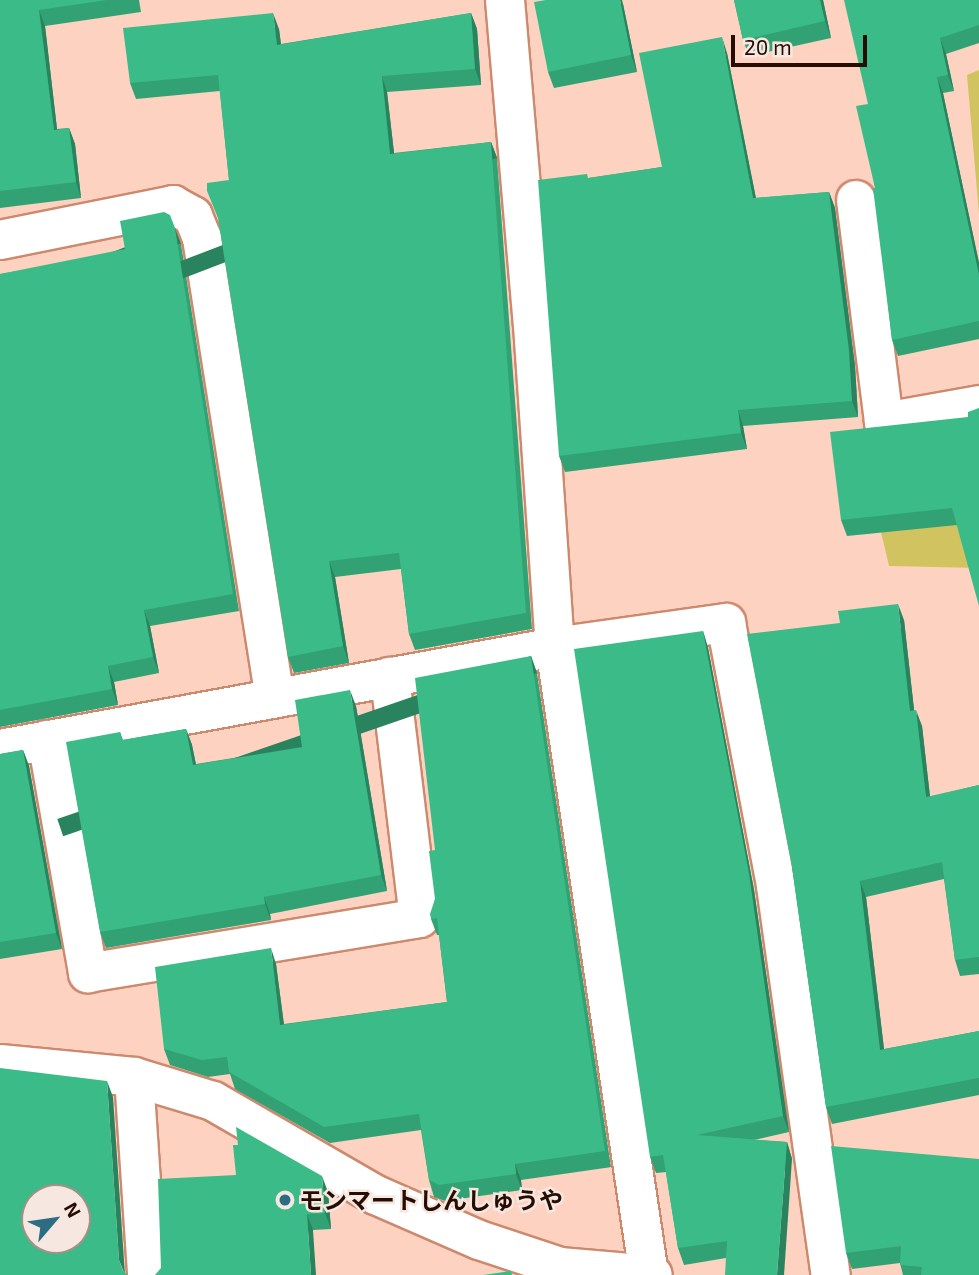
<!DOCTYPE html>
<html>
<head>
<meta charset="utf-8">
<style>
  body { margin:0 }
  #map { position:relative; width:979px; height:1275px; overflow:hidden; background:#fed2c1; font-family:"Exo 2","Noto Sans JP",sans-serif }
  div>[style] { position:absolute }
  .green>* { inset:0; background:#d1c460 }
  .roads { filter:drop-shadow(2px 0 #cd896e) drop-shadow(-2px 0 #cd896e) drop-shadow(0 2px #cd896e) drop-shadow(0 -2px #cd896e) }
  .minor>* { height:38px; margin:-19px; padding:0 19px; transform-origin:19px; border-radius:19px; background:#fff }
  .wall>* { inset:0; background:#32a174 }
  .shaded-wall>* { inset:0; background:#29835e; transform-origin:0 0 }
  .building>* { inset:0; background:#3abb87 }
  .dots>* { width:19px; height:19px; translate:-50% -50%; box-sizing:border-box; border:4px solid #f6e7e1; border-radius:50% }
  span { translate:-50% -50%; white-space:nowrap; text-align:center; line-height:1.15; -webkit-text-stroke:5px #f6e7e1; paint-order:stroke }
  .poi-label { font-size:24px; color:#260d04; font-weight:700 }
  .left { translate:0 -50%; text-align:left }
  .north { position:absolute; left:21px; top:1184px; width:70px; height:70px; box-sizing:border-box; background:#f6e7e1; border:2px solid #a39089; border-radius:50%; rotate:61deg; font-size:19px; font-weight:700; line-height:28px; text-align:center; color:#260d04 }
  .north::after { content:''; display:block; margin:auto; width:24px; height:32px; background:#2d6d81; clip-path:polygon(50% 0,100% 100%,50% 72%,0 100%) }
  .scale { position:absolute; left:731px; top:35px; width:136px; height:32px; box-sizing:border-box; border:4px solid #260d04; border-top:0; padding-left:9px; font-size:21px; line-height:24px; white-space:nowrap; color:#260d04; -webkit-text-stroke:5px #f6e7e1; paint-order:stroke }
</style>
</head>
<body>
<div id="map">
  <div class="green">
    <i style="clip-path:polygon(979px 70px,979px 214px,967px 75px)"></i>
    <i style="clip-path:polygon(972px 516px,979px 568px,889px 566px,881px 532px)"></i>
  </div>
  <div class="roads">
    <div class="minor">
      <i style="left:505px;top:0;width:341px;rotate:85.1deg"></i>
      <i style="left:534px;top:340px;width:308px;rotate:86.1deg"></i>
      <i style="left:555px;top:647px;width:635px;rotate:81.49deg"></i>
      <i style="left:856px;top:200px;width:224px;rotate:82.8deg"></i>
      <i style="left:884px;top:422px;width:97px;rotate:-10.1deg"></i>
      <i style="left:0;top:240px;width:177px;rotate:-11.4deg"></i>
      <i style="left:173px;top:205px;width:23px;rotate:29deg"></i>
      <i style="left:193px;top:216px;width:24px;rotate:68deg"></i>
      <i style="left:202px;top:238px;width:466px;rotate:81deg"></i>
      <i style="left:47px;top:740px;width:237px;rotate:80deg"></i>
      <i style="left:88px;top:973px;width:336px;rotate:-9.4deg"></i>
      <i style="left:419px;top:918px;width:243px;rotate:-96.9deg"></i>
      <i style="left:0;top:749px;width:564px;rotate:-10.41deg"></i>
      <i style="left:555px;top:647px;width:173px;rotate:-8deg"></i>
      <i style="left:726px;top:623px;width:268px;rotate:79.2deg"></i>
      <i style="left:776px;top:886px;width:393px;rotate:82deg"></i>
      <i style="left:0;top:1064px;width:135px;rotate:5.5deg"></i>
      <i style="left:134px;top:1077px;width:83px;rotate:16.9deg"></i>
      <i style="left:213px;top:1101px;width:188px;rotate:30deg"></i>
      <i style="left:376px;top:1195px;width:112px;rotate:23.6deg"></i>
      <i style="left:479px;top:1240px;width:85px;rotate:18.4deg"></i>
      <i style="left:560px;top:1267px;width:93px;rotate:4.9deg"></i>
      <i style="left:134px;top:1077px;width:198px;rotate:86.2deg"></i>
    </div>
  </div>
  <div class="wall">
    <i style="clip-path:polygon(0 0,139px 0,141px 12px,45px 26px,57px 129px,69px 128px,75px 144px,81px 198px,0 208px)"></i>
    <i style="clip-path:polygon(734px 0,823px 0,831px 38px,749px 56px,743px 40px)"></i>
    <i style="clip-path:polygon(979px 0,979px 43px,946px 54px,954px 91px,943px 93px,979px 263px,979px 339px,898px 356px,892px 340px,875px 188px,868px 104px)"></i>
    <i style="clip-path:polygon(623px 4px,637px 72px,554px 88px,548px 72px)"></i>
    <i style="clip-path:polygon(471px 13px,477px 29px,481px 85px,387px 92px,394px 153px,491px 142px,497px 158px,532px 629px,415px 650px,409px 634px,401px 569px,335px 577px,349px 663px,294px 673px,288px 657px,229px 180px,220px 91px,136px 99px,130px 83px,279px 29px,281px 44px)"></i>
    <i style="clip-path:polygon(727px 53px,756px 198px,829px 192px,835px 208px,855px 366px,858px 417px,743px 426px,747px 449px,565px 472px,559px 456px,589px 178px,662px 167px)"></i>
    <i style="clip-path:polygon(181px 244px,239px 611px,150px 626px,159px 673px,114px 682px,118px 705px,0 727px,0 274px)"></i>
    <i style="clip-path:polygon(979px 408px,957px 525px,847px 536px,841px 520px)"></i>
    <i style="clip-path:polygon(904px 620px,914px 710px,922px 726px,930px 797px,979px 785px,979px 974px,960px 976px,955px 960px,944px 879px,866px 897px,884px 1049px,979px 1031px,979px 1095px,832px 1124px,826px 1107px,792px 867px)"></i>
    <i style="clip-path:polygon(703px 631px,708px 648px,754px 890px,789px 1132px,754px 1140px,787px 1142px,792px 1159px,726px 1258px,684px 1265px,678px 1248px,666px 1172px,656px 1173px,650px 1157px)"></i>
    <i style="clip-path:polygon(531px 656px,537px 673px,611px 1167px,521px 1180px,522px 1190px,445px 1201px,434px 1197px,429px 1180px,421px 1130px,330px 1143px,235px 1089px,230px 1074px,208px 1077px,170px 1065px,164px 1049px,276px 964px,284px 1024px,447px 1002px,439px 935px,437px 935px,431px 919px,435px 899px,435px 850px)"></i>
    <i style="clip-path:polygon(356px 706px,387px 891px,270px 914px,271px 920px,106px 948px,100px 932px,120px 732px,123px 740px,186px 729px,192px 745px,196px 764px,302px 747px)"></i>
    <i style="clip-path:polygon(23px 750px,29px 766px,62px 949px,0 959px,0 754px)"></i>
    <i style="clip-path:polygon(979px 1159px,979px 1275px,903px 1275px,900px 1263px,852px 1269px,846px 1253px)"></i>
    <i style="clip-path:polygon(328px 1192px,331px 1229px,313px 1230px,155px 1275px)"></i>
  </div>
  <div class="shaded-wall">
    <i style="clip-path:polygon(620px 0,622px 0,623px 4px,637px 72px,631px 55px)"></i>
    <i style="clip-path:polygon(820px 0,823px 0,831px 38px,825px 21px)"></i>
    <i style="clip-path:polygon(39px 10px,45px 26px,59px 146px,54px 130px)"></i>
    <i style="clip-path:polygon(273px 13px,279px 29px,283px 61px,277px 45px)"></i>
    <i style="clip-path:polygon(471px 13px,477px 29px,481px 85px,475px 69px)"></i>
    <i style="clip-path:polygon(722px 37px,727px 53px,759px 214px,753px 198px)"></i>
    <i style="clip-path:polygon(940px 38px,946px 54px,954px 91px,948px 75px)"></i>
    <i style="clip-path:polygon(382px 76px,387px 92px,396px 170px,390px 154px)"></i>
    <i style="clip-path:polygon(937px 77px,943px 93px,979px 263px,979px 275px)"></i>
    <i style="clip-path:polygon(69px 128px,75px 144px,81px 198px,76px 182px)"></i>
    <i style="left:491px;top:142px;width:17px;height:472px;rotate:69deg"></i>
    <i style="clip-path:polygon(829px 192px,835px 208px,855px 366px,858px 417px,852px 401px)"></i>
    <i style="left:175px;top:228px;width:17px;height:371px;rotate:69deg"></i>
    <i style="clip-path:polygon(738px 410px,743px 426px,747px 449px,741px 433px)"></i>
    <i style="clip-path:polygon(329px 561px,335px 577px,349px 663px,343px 646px)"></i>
    <i style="clip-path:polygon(898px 604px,904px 620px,916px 727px,910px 711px)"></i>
    <i style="clip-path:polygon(144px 610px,150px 626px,159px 673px,153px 657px)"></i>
    <i style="clip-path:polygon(703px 631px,708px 648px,754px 890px,789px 1132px,783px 1116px)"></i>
    <i style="left:531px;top:656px;width:18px;height:501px;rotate:71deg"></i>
    <i style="clip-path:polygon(108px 666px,114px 682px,118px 705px,112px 689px)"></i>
    <i style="clip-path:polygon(350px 690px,356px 706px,387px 891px,381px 875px)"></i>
    <i style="clip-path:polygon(916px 710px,922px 726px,932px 814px,926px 797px)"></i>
    <i style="clip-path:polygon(186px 729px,192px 745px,199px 781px,193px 765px)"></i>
    <i style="clip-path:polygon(23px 750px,29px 766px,62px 949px,56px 933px)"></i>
    <i style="clip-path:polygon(860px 881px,866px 897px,886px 1066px,880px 1050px)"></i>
    <i style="clip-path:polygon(264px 897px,270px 914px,271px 920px,265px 904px)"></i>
    <i style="clip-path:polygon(271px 948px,276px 964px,286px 1041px,280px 1025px)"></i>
    <i style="clip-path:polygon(107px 1081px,113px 1097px,125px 1275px,119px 1260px)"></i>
    <i style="clip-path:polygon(787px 1142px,792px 1159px,784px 1275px,777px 1275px)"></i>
    <i style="clip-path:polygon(515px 1164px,521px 1180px,522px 1190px,516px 1174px)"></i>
    <i style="clip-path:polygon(322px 1176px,328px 1192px,331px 1229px,325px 1213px)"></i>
    <i style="clip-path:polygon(307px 1214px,313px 1230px,316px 1275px,311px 1275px)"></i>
  </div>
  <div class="building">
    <i style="clip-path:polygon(0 0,107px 0,39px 10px,54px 130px,69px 128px,76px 182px,0 191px)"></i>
    <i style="clip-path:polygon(546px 0,620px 0,631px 55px,548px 72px,534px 2px)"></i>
    <i style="clip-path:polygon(734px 0,820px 0,825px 21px,743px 40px)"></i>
    <i style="clip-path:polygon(844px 0,979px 0,979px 25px,940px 38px,948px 75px,937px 77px,979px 275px,979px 321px,892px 340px,873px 188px,875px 188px,856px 106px,868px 104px)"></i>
    <i style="clip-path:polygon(273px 13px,277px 45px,471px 13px,475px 69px,382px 76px,390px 154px,491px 142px,526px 613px,409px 634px,399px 553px,329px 561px,343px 646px,288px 657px,218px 218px,207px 191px,207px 183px,229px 180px,218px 75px,130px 83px,123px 28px)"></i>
    <i style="clip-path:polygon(722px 37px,753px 198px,829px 192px,849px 350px,852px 401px,738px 410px,741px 433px,559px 456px,538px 180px,587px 174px,588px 178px,662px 167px,639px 53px)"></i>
    <i style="clip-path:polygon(164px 212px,170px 215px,175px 228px,233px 594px,144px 610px,153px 657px,108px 666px,112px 689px,0 710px,0 274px,125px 249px,120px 221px)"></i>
    <i style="clip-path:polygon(979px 408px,979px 606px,952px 508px,841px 520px,830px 432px,968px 417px,968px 412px)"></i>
    <i style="clip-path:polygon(898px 604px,910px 711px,916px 710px,926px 797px,979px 785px,979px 957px,955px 960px,942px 862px,860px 881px,880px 1050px,979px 1031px,979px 1078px,826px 1107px,792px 867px,747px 634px,840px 623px,838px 611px)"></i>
    <i style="clip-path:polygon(703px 631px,749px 873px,783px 1116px,697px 1135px,787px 1142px,777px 1275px,725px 1275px,727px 1241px,678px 1248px,663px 1155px,650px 1157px,574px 649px)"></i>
    <i style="clip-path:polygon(531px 656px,605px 1151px,515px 1164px,516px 1174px,439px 1185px,429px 1180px,419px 1114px,324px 1127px,229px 1072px,227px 1057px,202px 1060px,164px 1049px,155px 967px,271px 948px,280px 1025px,447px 1002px,437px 918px,431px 919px,430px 914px,435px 899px,429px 851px,435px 850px,415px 678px)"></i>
    <i style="clip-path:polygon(350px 690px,381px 875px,264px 897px,265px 904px,100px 932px,66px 742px,120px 732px,122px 740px,186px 729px,193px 765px,302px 747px,295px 700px)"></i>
    <i style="clip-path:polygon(23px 750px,56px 933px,0 942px,0 754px)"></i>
    <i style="clip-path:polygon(evenodd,0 1068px,107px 1081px,119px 1260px,123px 1271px,128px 1275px,0 1275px,0 1068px,35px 1198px,77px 1198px,77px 1240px,35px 1240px,35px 1198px)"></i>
    <i style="clip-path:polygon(236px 1127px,322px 1176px,325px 1213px,307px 1214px,311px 1275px,155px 1275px,161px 1268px,158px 1179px,236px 1175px,233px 1145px,238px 1145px)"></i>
    <i style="clip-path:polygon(831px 1146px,979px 1159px,979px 1275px,921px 1275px,922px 1267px,900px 1265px,901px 1246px,846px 1253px)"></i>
    <i style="clip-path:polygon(511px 1271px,512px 1275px,483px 1275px)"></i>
  </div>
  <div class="dots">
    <i style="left:285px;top:1200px;background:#2d6d81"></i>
  </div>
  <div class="poi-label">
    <span class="left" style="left:299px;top:1200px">モンマートしんしゅうや</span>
  </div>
  <div class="north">N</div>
  <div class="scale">20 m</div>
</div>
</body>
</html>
